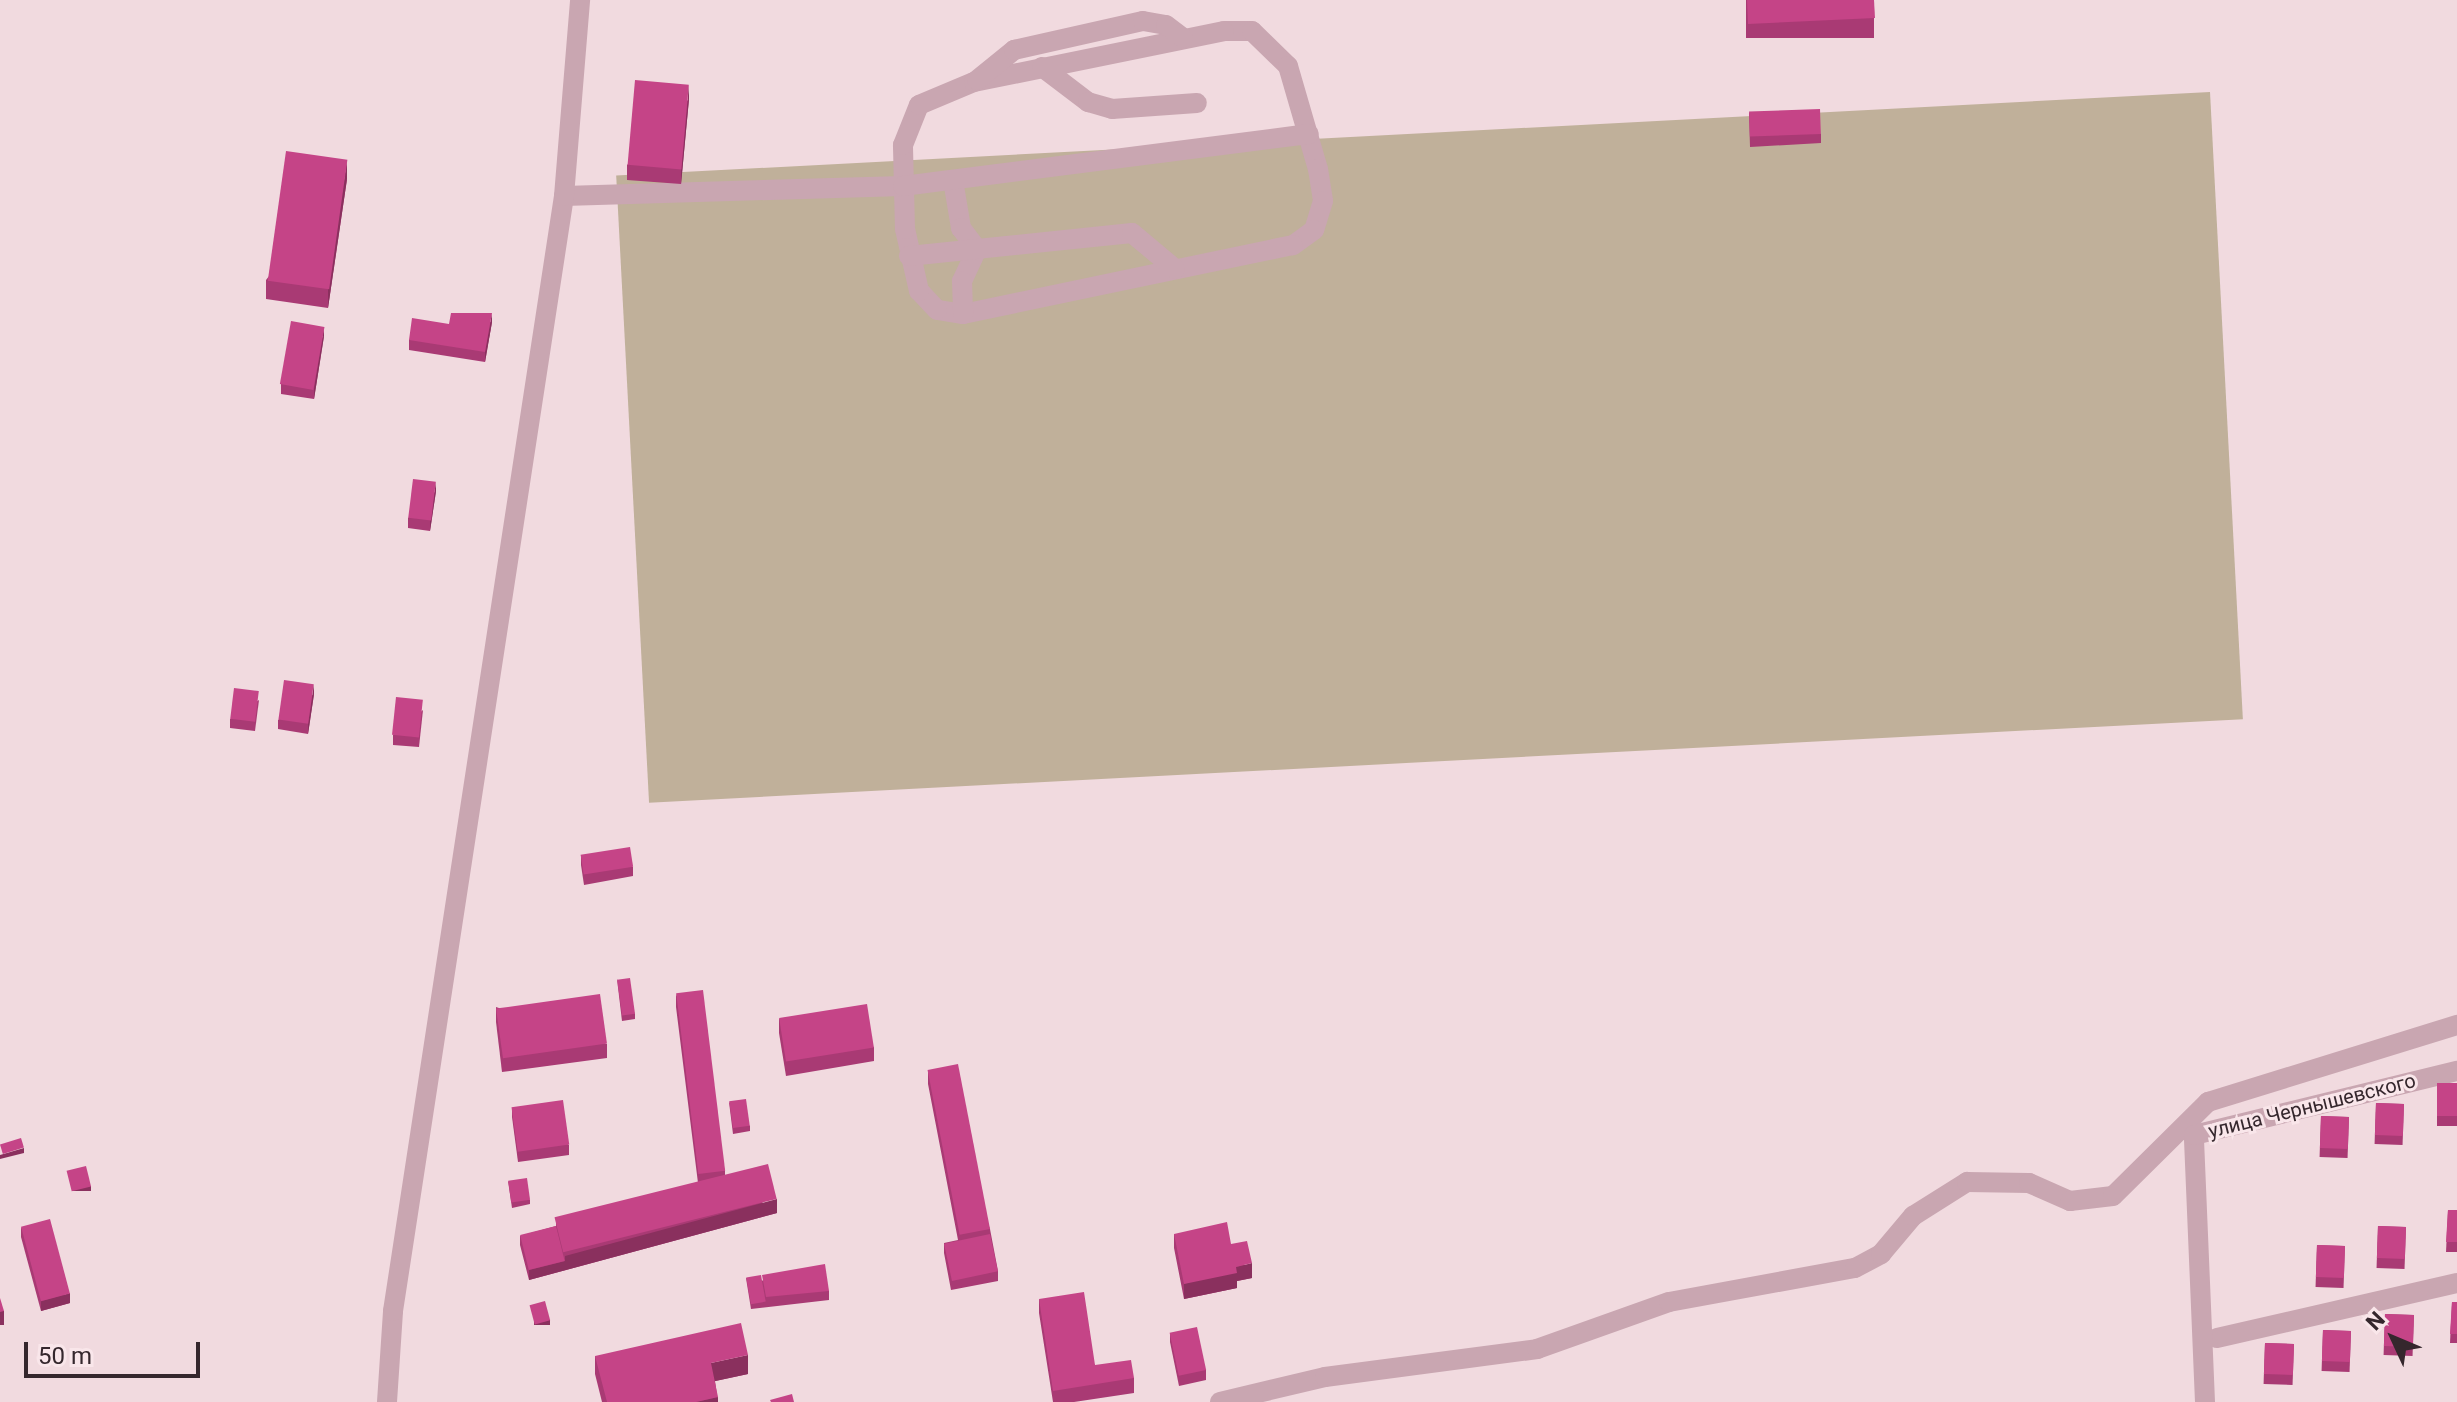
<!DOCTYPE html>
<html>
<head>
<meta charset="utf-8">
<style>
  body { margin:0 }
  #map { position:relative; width:2457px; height:1402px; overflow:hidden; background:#f1dadf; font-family:Roboto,sans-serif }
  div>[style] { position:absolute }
  .green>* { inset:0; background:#c0b09a; transform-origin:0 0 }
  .minor>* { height:20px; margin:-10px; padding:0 10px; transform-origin:10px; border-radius:10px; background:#c9a6b1 }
  .wall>* { inset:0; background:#a93a74; transform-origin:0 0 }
  .shaded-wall>* { inset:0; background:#8a305e; transform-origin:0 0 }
  .building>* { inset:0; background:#c54487; transform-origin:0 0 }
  span { translate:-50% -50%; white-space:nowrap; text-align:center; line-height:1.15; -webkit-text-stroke:6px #f9e6ea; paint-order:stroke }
  .street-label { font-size:20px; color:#35272d }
  .north { position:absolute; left:2353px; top:1298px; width:80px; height:80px; -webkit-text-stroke:6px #f9e6ea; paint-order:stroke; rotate:314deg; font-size:22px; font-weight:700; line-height:32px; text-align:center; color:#35272d }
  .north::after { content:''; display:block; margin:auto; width:28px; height:36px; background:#35272d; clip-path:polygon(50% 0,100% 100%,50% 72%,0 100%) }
  .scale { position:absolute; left:24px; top:1342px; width:176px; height:36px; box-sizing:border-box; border:4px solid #35272d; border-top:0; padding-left:10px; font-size:24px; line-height:28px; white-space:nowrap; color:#35272d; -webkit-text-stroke:6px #f9e6ea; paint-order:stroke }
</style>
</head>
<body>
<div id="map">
  <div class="green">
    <i style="left:2210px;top:92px;width:628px;height:1596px;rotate:87deg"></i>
  </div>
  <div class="minor">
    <i style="left:1224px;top:31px;width:28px"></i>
    <i style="left:1252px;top:31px;width:50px;rotate:44.2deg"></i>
    <i style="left:1288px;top:66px;width:107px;rotate:73.8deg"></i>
    <i style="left:1318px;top:169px;width:32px;rotate:81deg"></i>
    <i style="left:1323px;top:201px;width:30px;rotate:107deg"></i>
    <i style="left:1314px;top:230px;width:26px;rotate:144deg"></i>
    <i style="left:1293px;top:245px;width:337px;rotate:168.2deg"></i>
    <i style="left:963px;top:314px;width:26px;rotate:-171deg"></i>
    <i style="left:937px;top:310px;width:26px;rotate:-133deg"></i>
    <i style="left:919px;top:291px;width:64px;rotate:-102.7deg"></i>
    <i style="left:905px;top:229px;width:84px;rotate:-91.4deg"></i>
    <i style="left:903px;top:145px;width:43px;rotate:-68.2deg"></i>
    <i style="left:919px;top:105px;width:60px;rotate:-22.7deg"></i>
    <i style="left:974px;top:82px;width:255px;rotate:-11.5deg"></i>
    <i style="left:1042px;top:67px;width:58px;rotate:37.3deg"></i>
    <i style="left:1088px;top:102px;width:25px;rotate:16deg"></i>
    <i style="left:1112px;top:109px;width:85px;rotate:-4deg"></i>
    <i style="left:977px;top:80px;width:48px;rotate:-39deg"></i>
    <i style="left:1014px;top:50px;width:132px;rotate:-12.7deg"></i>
    <i style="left:1143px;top:21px;width:23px;rotate:10deg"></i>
    <i style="left:1166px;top:25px;width:21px;rotate:37deg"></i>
    <i style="left:953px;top:180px;width:49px;rotate:80.5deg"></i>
    <i style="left:961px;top:228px;width:26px;rotate:53deg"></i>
    <i style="left:977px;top:249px;width:35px;rotate:115deg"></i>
    <i style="left:962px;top:281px;width:33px;rotate:88deg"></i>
    <i style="left:564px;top:196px;width:339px;rotate:-1.7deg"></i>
    <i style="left:903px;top:186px;width:409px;rotate:-7.3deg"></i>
    <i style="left:909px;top:256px;width:224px;rotate:-5.9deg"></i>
    <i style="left:1132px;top:233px;width:56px;rotate:39.9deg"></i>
    <i style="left:2217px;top:1338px;width:246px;rotate:-12.9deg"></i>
    <i style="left:387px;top:1402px;width:91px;rotate:-86.2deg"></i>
    <i style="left:393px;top:1311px;width:1128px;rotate:-81.28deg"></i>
    <i style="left:564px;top:196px;width:197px;rotate:-85.3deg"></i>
    <i style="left:1220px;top:1402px;width:108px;rotate:-13.4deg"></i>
    <i style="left:1325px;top:1377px;width:214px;rotate:-7.5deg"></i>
    <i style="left:1537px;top:1349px;width:140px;rotate:-19.6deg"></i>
    <i style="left:1669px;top:1302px;width:189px;rotate:-10.4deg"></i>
    <i style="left:1855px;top:1268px;width:30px;rotate:-28deg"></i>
    <i style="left:1881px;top:1254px;width:50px;rotate:-49.9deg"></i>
    <i style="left:1913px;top:1216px;width:64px;rotate:-32.2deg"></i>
    <i style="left:1967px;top:1182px;width:62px;rotate:0.9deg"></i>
    <i style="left:2029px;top:1183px;width:45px;rotate:23.7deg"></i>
    <i style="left:2070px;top:1201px;width:43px;rotate:-6.6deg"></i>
    <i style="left:2113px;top:1196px;width:134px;rotate:-44.7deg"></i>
    <i style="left:2208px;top:1102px;width:261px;rotate:-17.2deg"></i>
    <i style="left:2205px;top:1402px;width:267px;rotate:-92.4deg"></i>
    <i style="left:2194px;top:1135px;width:271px;rotate:-13.7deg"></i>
  </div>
  <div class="wall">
    <i style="left:1746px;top:0;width:128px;height:38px"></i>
    <i style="clip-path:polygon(689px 99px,681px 184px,627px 180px,627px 165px)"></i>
    <i style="clip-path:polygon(1749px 113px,1821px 134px,1821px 143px,1750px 147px)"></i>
    <i style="clip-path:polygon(347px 179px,328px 308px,266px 299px,266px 280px)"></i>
    <i style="clip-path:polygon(492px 322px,485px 362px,409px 350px,409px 340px,449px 324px)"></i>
    <i style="clip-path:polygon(324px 336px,314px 399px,281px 394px,281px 384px)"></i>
    <i style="clip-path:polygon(436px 491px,430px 531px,408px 528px,408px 518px)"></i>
    <i style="clip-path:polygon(314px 694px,308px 734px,278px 729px,278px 720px)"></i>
    <i style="clip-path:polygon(259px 700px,255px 731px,230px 728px,230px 719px)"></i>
    <i style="clip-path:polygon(423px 710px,419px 747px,393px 745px,393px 735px)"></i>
    <i style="clip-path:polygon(581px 856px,633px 867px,633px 876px,584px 885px,581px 865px)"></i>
    <i style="clip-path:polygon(617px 979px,635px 1014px,635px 1019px,622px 1021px)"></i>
    <i style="clip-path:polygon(676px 993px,725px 1171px,725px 1175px,777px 1213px,529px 1280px,520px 1245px,520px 1236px,556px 1226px,556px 1221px,698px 1183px,676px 1007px)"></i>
    <i style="clip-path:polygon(496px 1007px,607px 1044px,607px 1058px,502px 1072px,496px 1022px)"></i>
    <i style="clip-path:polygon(779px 1019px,874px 1047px,874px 1061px,786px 1076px,779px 1033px)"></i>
    <i style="clip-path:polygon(928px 1070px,990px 1229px,998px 1271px,998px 1281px,951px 1290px,944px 1253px,944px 1243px,958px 1240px,928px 1084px)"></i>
    <i style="left:2457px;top:1083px;width:43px;height:20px;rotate:90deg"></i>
    <i style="clip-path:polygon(729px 1102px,750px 1126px,750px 1131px,733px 1134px)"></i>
    <i style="left:2376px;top:1103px;width:28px;height:41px;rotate:2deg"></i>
    <i style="clip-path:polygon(512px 1108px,569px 1145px,569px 1155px,518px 1162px,512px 1117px)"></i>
    <i style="left:2321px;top:1116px;width:28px;height:41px;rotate:2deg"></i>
    <i style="clip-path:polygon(508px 1181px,530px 1200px,530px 1204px,512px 1208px)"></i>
    <i style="clip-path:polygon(2448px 1210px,2457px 1210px,2457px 1252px,2446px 1252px)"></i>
    <i style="left:2378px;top:1226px;width:28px;height:42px;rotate:2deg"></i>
    <i style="clip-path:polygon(21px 1227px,70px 1303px,41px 1311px,21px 1237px)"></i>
    <i style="clip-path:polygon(1174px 1234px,1231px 1244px,1252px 1278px,1237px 1281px,1237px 1288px,1184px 1299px,1174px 1248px)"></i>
    <i style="left:2317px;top:1245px;width:28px;height:42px;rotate:2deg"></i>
    <i style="clip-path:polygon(746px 1278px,829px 1291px,829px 1300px,751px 1309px)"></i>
    <i style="clip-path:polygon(1039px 1299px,1095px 1365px,1134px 1378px,1134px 1393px,1074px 1402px,1053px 1402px,1039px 1313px)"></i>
    <i style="clip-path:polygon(2452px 1302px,2457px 1302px,2457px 1343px,2450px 1343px)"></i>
    <i style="left:2385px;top:1314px;width:29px;height:41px;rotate:2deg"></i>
    <i style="left:2323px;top:1330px;width:28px;height:41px;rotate:2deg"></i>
    <i style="clip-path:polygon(1170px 1333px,1206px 1370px,1206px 1380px,1179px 1386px,1170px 1342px)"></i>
    <i style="left:2265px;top:1343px;width:29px;height:41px;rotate:2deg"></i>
    <i style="clip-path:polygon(595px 1356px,748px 1374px,715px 1381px,718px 1402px,602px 1402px,595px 1374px)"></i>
  </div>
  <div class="shaded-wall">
    <i style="clip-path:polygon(689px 85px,689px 99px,681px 184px,681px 170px)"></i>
    <i style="clip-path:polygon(347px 160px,347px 179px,328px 308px,328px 289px)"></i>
    <i style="clip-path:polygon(492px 313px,492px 322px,485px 362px,485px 352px)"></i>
    <i style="clip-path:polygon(324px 327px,324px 336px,314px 399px,314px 389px)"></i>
    <i style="clip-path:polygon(436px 482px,436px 491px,430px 531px,430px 521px)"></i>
    <i style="clip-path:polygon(314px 684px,314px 694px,308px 734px,308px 724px)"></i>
    <i style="clip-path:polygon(24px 1148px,24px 1153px,0 1159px,0 1155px)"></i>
    <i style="left:91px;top:1186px;width:5px;height:19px;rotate:90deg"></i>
    <i style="clip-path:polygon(777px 1199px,777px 1213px,529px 1280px,529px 1270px,565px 1261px,565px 1256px)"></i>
    <i style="clip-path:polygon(1252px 1263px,1252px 1278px,1237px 1281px,1237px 1288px,1184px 1299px,1184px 1284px,1236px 1267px)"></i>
    <i style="clip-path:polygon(70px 1293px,70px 1303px,41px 1311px,41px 1301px)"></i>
    <i style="left:4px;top:1311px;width:14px;height:4px;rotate:90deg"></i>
    <i style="left:550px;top:1320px;width:5px;height:16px;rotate:90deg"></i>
    <i style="clip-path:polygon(748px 1355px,748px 1374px,711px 1382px,711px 1363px)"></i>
    <i style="clip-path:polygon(718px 1397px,718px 1402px,696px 1402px)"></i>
  </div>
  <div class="building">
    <i style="clip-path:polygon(1747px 0,1874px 0,1875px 18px,1748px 24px)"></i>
    <i style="left:635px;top:80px;width:54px;height:85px;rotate:5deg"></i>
    <i style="left:1820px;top:109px;width:25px;height:71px;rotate:88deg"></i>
    <i style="left:286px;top:151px;width:62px;height:131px;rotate:8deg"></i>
    <i style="clip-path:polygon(451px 313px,492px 313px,485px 352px,409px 340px,412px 318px,449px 324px)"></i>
    <i style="left:291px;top:321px;width:34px;height:64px;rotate:10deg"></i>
    <i style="left:413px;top:479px;width:23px;height:39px;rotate:7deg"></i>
    <i style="left:284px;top:680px;width:30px;height:40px;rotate:8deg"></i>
    <i style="left:234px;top:688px;width:25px;height:31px;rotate:7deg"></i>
    <i style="left:396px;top:697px;width:27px;height:38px;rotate:6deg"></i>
    <i style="left:630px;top:847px;width:20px;height:50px;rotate:81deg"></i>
    <i style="left:630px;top:978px;width:36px;height:13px;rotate:82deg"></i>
    <i style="left:703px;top:990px;width:182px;height:27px;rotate:83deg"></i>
    <i style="left:600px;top:994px;width:50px;height:105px;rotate:82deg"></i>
    <i style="left:867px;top:1004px;width:44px;height:89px;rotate:81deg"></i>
    <i style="left:958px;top:1064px;width:168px;height:31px;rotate:79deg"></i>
    <i style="left:2457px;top:1083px;width:33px;height:20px;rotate:90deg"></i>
    <i style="left:746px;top:1099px;width:27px;height:17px;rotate:82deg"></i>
    <i style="left:563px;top:1100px;width:45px;height:52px;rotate:82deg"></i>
    <i style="left:2376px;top:1103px;width:28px;height:32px;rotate:2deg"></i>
    <i style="left:2321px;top:1116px;width:28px;height:32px;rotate:2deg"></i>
    <i style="left:21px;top:1138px;width:10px;height:22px;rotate:73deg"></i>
    <i style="left:768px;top:1164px;width:36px;height:220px;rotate:76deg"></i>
    <i style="left:86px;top:1166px;width:21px;height:20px;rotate:76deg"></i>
    <i style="left:527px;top:1178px;width:22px;height:19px;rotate:82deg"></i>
    <i style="clip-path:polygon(2448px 1210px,2457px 1210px,2457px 1242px,2446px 1242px)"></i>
    <i style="left:50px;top:1219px;width:77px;height:30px;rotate:75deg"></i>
    <i style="clip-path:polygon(1227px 1222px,1231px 1244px,1247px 1241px,1252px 1263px,1236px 1267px,1237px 1273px,1184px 1284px,1174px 1234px)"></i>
    <i style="left:556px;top:1226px;width:36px;height:37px;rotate:76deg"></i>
    <i style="left:2378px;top:1226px;width:28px;height:32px;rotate:2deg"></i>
    <i style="left:990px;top:1234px;width:38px;height:47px;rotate:78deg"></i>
    <i style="left:2317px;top:1245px;width:28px;height:32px;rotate:2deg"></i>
    <i style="clip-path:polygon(825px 1264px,829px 1291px,766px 1297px,762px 1275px)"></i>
    <i style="left:761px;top:1275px;width:27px;height:15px;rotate:80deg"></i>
    <i style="clip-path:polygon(1084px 1292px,1095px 1365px,1131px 1360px,1134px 1378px,1053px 1391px,1039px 1299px)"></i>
    <i style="clip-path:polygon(0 1298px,4px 1311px,0 1312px)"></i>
    <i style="left:545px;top:1301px;width:20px;height:16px;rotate:75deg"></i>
    <i style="clip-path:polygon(2452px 1302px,2457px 1302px,2457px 1334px,2450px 1334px)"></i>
    <i style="left:2385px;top:1314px;width:29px;height:32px;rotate:2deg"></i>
    <i style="clip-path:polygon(741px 1323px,748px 1355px,711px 1363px,718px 1397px,696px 1402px,607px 1402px,595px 1356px)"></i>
    <i style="left:1197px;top:1327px;width:44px;height:28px;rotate:78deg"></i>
    <i style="left:2323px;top:1330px;width:28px;height:31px;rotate:2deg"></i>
    <i style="left:2265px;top:1343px;width:29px;height:31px;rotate:2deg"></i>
    <i style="clip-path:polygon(792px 1394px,794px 1402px,771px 1402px,770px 1400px)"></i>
  </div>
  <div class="street-label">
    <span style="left:2312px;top:1106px;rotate:-14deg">улица Чернышевского</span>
  </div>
  <div class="north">N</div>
  <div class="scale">50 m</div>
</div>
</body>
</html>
